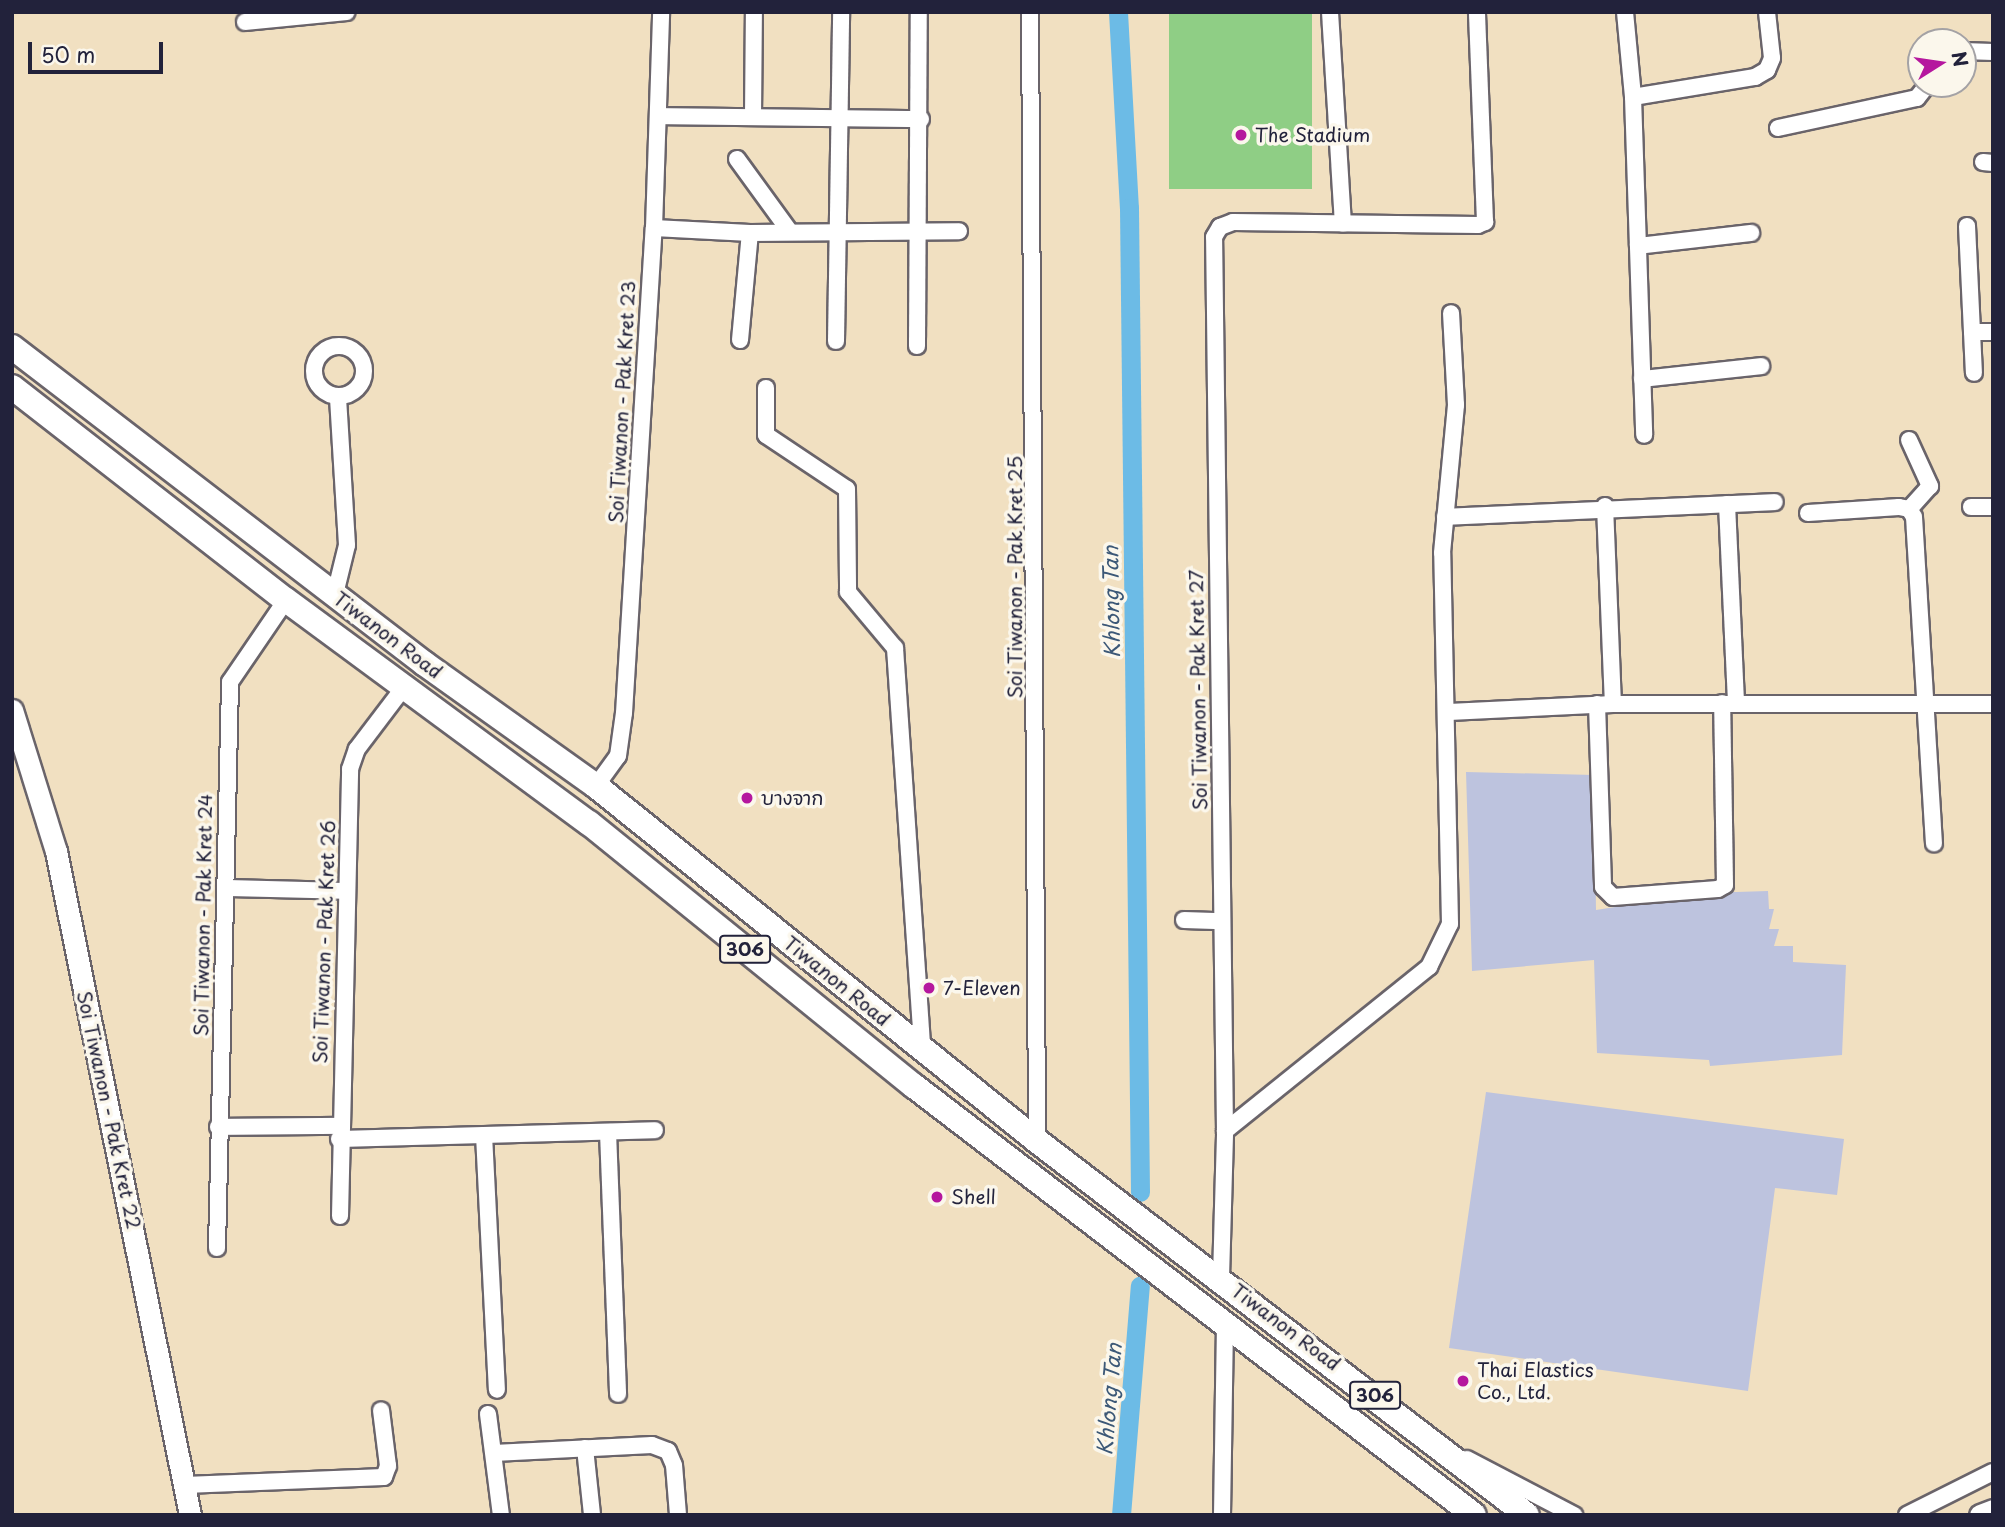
<!DOCTYPE html>
<html>
<head>
<meta charset="utf-8">
<style>
  body { margin:0 }
  #map { position:relative; width:2005px; height:1527px; overflow:hidden; background:#f1e0c1; font-family:"Playpen Sans","Playpen Sans Thai",sans-serif }
  div>[style] { position:absolute }
  .industrial>* { inset:0; background:#bdc3de }
  .green>* { inset:0; background:#8fce85; transform-origin:0 0 }
  .canal>* { height:19px; margin:-9.5px; padding:0 9.5px; transform-origin:9.5px; border-radius:9.5px; background:#6cbbe6 }
  .roads { filter:drop-shadow(2px 0 #6a646a) drop-shadow(-2px 0 #6a646a) drop-shadow(0 2px #6a646a) drop-shadow(0 -2px #6a646a) }
  .street>* { height:16px; margin:-8px; padding:0 8px; transform-origin:8px; border-radius:8px; background:#fff }
  .street>.ring { margin:-8px; padding:0; box-sizing:content-box; background:none; border:16px solid #fff; border-radius:50% }
  .secondary>* { height:21px; margin:-10.5px; padding:0 10.5px; transform-origin:10.5px; border-radius:10.5px; background:#fff }
  .primary>* { height:24px; margin:-12px; padding:0 12px; transform-origin:12px; border-radius:12px; background:#fff }
  .dots>* { width:19px; height:19px; translate:-50% -50%; box-sizing:border-box; border:4px solid #fbf7ec; border-radius:50% }
  span { translate:-50% -50%; white-space:nowrap; text-align:center; line-height:1.15; -webkit-text-stroke:7px #fbf7ec; paint-order:stroke }
  .shield-label span { padding:2px 5px; background:#fbf7ec; border:2px solid; border-radius:5px; -webkit-text-stroke-width:0 }
  .shield-label { font-size:18px; color:#22223b; font-weight:700 }
  .poi-label { font-size:19px; color:#22223b }
  .left { translate:0 -50%; text-align:left }
  .street-label { font-size:19px; color:#22223b }
  .water-label { font-size:21px; color:#3c5877; font-style:italic }
  .frame { position:absolute; inset:0; border:14px solid #22223b; pointer-events:none }
  .north { position:absolute; left:1907px; top:28px; width:70px; height:70px; box-sizing:border-box; background:#fbf7ec; border:2px solid #a4a2a5; border-radius:50%; rotate:78deg; font-size:19px; font-weight:700; line-height:28px; text-align:center; color:#22223b }
  .north::after { content:''; display:block; margin:auto; width:24px; height:32px; background:#b5179e; clip-path:polygon(50% 0,100% 100%,50% 72%,0 100%) }
  .scale { position:absolute; left:28px; top:42px; width:135px; height:32px; box-sizing:border-box; border:4px solid #22223b; border-top:0; padding-left:9px; font-size:21px; line-height:24px; white-space:nowrap; color:#22223b; -webkit-text-stroke:5px #fbf7ec; paint-order:stroke }
</style>
</head>
<body>
<div id="map">
  <div class="industrial">
    <i style="clip-path:polygon(1466px 772px,1594px 775px,1596px 910px,1704px 893px,1768px 891px,1769px 909px,1774px 909px,1769px 929px,1779px 929px,1774px 946px,1793px 946px,1793px 962px,1846px 965px,1842px 1055px,1710px 1066px,1709px 1060px,1597px 1053px,1594px 960px,1472px 971px)"></i>
    <i style="clip-path:polygon(1486px 1092px,1844px 1139px,1837px 1195px,1775px 1188px,1748px 1391px,1449px 1348px)"></i>
  </div>
  <div class="green">
    <i style="left:1169px;top:12px;width:143px;height:177px"></i>
  </div>
  <div class="canal">
    <i style="left:1118px;top:12px;width:196px;rotate:86.8deg"></i>
    <i style="left:1129px;top:208px;width:984px;rotate:89.36deg"></i>
    <i style="left:1121px;top:1515px;width:230px;rotate:-85.3deg"></i>
  </div>
  <div class="roads">
    <div class="street">
      <i style="left:1030px;top:12px;width:1129px;rotate:89.64deg"></i>
      <i style="left:1330px;top:12px;width:212px;rotate:86.5deg"></i>
      <i style="left:1625px;top:12px;width:85px;rotate:84.6deg"></i>
      <i style="left:1633px;top:97px;width:338px;rotate:88.1deg"></i>
      <i style="left:245px;top:22px;width:102px;rotate:-5.6deg"></i>
      <i style="left:1963px;top:51px;width:30px;rotate:2deg"></i>
      <i style="left:1633px;top:97px;width:124px;rotate:-9.3deg"></i>
      <i style="left:1755px;top:77px;width:14px;rotate:-30deg"></i>
      <i style="left:1767px;top:70px;width:13px;rotate:-67deg"></i>
      <i style="left:1772px;top:58px;width:46px;rotate:-96.2deg"></i>
      <i style="left:658px;top:116px;width:263px;rotate:0.7deg"></i>
      <i style="left:753px;top:117px;width:105px;rotate:-89.5deg"></i>
      <i style="left:1778px;top:128px;width:142px;rotate:-12.2deg"></i>
      <i style="left:1917px;top:98px;width:18px;rotate:-52deg"></i>
      <i style="left:737px;top:159px;width:90px;rotate:54deg"></i>
      <i style="left:1983px;top:162px;width:10px;rotate:6deg"></i>
      <i style="left:1967px;top:226px;width:147px;rotate:87.3deg"></i>
      <i style="left:654px;top:228px;width:96px;rotate:3deg"></i>
      <i style="left:750px;top:233px;width:209px;rotate:-0.5deg"></i>
      <i style="left:1638px;top:246px;width:114px;rotate:-6.6deg"></i>
      <i style="left:1972px;top:332px;width:21px"></i>
      <i style="left:740px;top:340px;width:107px;rotate:-84.7deg"></i>
      <i style="left:836px;top:341px;width:329px;rotate:-89.1deg"></i>
      <i style="left:917px;top:346px;width:334px;rotate:-89.7deg"></i>
      <i class="ring" style="left:314px;top:346px;width:34px;height:34px"></i>
      <i style="left:1642px;top:379px;width:120px;rotate:-6.2deg"></i>
      <i style="left:766px;top:388px;width:47px;rotate:90deg"></i>
      <i style="left:766px;top:435px;width:97px;rotate:33.7deg"></i>
      <i style="left:847px;top:489px;width:103px;rotate:89.4deg"></i>
      <i style="left:848px;top:592px;width:73px;rotate:50deg"></i>
      <i style="left:895px;top:648px;width:402px;rotate:86.1deg"></i>
      <i style="left:1909px;top:440px;width:51px;rotate:65.5deg"></i>
      <i style="left:1930px;top:486px;width:31px;rotate:132deg"></i>
      <i style="left:1727px;top:504px;width:200px;rotate:87.4deg"></i>
      <i style="left:1605px;top:506px;width:198px;rotate:87.7deg"></i>
      <i style="left:1971px;top:507px;width:22px"></i>
      <i style="left:1808px;top:513px;width:91px;rotate:-3.8deg"></i>
      <i style="left:1899px;top:507px;width:10px;rotate:11deg"></i>
      <i style="left:1909px;top:509px;width:9px;rotate:58deg"></i>
      <i style="left:1914px;top:517px;width:327px;rotate:86.5deg"></i>
      <i style="left:1445px;top:517px;width:330px;rotate:-2.6deg"></i>
      <i style="left:335px;top:594px;width:50px;rotate:-76.2deg"></i>
      <i style="left:347px;top:545px;width:149px;rotate:-93.5deg"></i>
      <i style="left:1597px;top:704px;width:183px;rotate:88.1deg"></i>
      <i style="left:1603px;top:887px;width:14px;rotate:45deg"></i>
      <i style="left:1613px;top:897px;width:105px;rotate:-4.4deg"></i>
      <i style="left:1718px;top:889px;width:8px;rotate:-30deg"></i>
      <i style="left:1725px;top:885px;width:182px;rotate:-90.9deg"></i>
      <i style="left:1449px;top:712px;width:164px;rotate:-2.8deg"></i>
      <i style="left:1613px;top:704px;width:380px"></i>
      <i style="left:596px;top:786px;width:37px;rotate:-54deg"></i>
      <i style="left:618px;top:756px;width:43px;rotate:-82.1deg"></i>
      <i style="left:624px;top:713px;width:486px;rotate:-86.5deg"></i>
      <i style="left:654px;top:228px;width:216px;rotate:-88.1deg"></i>
      <i style="left:226px;top:888px;width:120px;rotate:1.4deg"></i>
      <i style="left:1184px;top:920px;width:38px;rotate:2deg"></i>
      <i style="left:218px;top:1127px;width:122px;rotate:-0.5deg"></i>
      <i style="left:1225px;top:1131px;width:262px;rotate:-38.8deg"></i>
      <i style="left:1429px;top:967px;width:48px;rotate:-64deg"></i>
      <i style="left:1450px;top:924px;width:371px;rotate:-91.2deg"></i>
      <i style="left:1442px;top:553px;width:149px;rotate:-84.6deg"></i>
      <i style="left:1456px;top:405px;width:92px;rotate:-93.1deg"></i>
      <i style="left:608px;top:1132px;width:262px;rotate:87.8deg"></i>
      <i style="left:484px;top:1135px;width:255px;rotate:87.1deg"></i>
      <i style="left:339px;top:1139px;width:316px;rotate:-1.6deg"></i>
      <i style="left:340px;top:1216px;width:447px;rotate:-88.7deg"></i>
      <i style="left:350px;top:769px;width:21px;rotate:-71deg"></i>
      <i style="left:357px;top:749px;width:78px;rotate:-52.8deg"></i>
      <i style="left:217px;top:1248px;width:566px;rotate:-88.68deg"></i>
      <i style="left:230px;top:682px;width:99px;rotate:-55.7deg"></i>
      <i style="left:1221px;top:1278px;width:147px;rotate:-88.4deg"></i>
      <i style="left:1225px;top:1131px;width:894px;rotate:-90.7deg"></i>
      <i style="left:1214px;top:237px;width:12px;rotate:-59deg"></i>
      <i style="left:1220px;top:227px;width:14px;rotate:-21deg"></i>
      <i style="left:1233px;top:222px;width:245px;rotate:0.7deg"></i>
      <i style="left:1478px;top:225px;width:8px;rotate:-23deg"></i>
      <i style="left:1485px;top:222px;width:210px;rotate:-92.2deg"></i>
      <i style="left:488px;top:1414px;width:102px;rotate:82.7deg"></i>
      <i style="left:585px;top:1448px;width:67px;rotate:84deg"></i>
      <i style="left:494px;top:1453px;width:158px;rotate:-2.9deg"></i>
      <i style="left:652px;top:1445px;width:17px;rotate:21deg"></i>
      <i style="left:668px;top:1451px;width:15px;rotate:67deg"></i>
      <i style="left:674px;top:1465px;width:50px;rotate:85.4deg"></i>
      <i style="left:1467px;top:1459px;width:121px;rotate:27.6deg"></i>
      <i style="left:185px;top:1485px;width:199px;rotate:-2.3deg"></i>
      <i style="left:384px;top:1477px;width:12px;rotate:-70deg"></i>
      <i style="left:388px;top:1466px;width:56px;rotate:-97.1deg"></i>
      <i style="left:1222px;top:1515px;width:191px;rotate:-89.1deg"></i>
      <i style="left:1907px;top:1515px;width:96px;rotate:-26.6deg"></i>
    </div>
    <div class="secondary">
      <i style="left:12px;top:710px;width:148px;rotate:72.7deg"></i>
      <i style="left:56px;top:851px;width:677px;rotate:78.59deg"></i>
      <i style="left:1980px;top:1515px;width:14px;rotate:-21deg"></i>
    </div>
    <div class="primary">
      <i style="left:12px;top:347px;width:521px;rotate:37.51deg"></i>
      <i style="left:425px;top:664px;width:210px;rotate:35.5deg"></i>
      <i style="left:596px;top:786px;width:566px;rotate:38.83deg"></i>
      <i style="left:1037px;top:1141px;width:616px;rotate:37.35deg"></i>
      <i style="left:12px;top:387px;width:347px;rotate:37.9deg"></i>
      <i style="left:286px;top:600px;width:376px;rotate:36.4deg"></i>
      <i style="left:589px;top:823px;width:418px;rotate:39deg"></i>
      <i style="left:914px;top:1086px;width:705px;rotate:37.45deg"></i>
    </div>
  </div>
  <div class="dots">
    <i style="left:1241px;top:135px;background:#b5179e"></i>
    <i style="left:747px;top:798px;background:#b5179e"></i>
    <i style="left:929px;top:988px;background:#b5179e"></i>
    <i style="left:937px;top:1197px;background:#b5179e"></i>
    <i style="left:1463px;top:1381px;background:#b5179e"></i>
  </div>
  <div class="shield-label">
    <span style="left:745px;top:949px">306</span>
    <span style="left:1375px;top:1395px">306</span>
  </div>
  <div class="poi-label">
    <span class="left" style="left:1255px;top:135px">The Stadium</span>
    <span class="left" style="left:761px;top:798px">บางจาก</span>
    <span class="left" style="left:943px;top:988px">7-Eleven</span>
    <span class="left" style="left:951px;top:1197px">Shell</span>
    <span class="left" style="left:1477px;top:1381px">Thai Elastics<br>Co., Ltd.</span>
  </div>
  <div class="street-label">
    <span style="left:622px;top:402px;rotate:-87deg">Soi Tiwanon - Pak Kret 23</span>
    <span style="left:1015px;top:577px;rotate:-90deg">Soi Tiwanon - Pak Kret 25</span>
    <span style="left:388px;top:635px;rotate:37deg">Tiwanon Road</span>
    <span style="left:1198px;top:690px;rotate:-91deg">Soi Tiwanon - Pak Kret 27</span>
    <span style="left:203px;top:915px;rotate:-89deg">Soi Tiwanon - Pak Kret 24</span>
    <span style="left:324px;top:942px;rotate:-88deg">Soi Tiwanon - Pak Kret 26</span>
    <span style="left:837px;top:981px;rotate:39deg">Tiwanon Road</span>
    <span style="left:109px;top:1110px;rotate:78deg">Soi Tiwanon - Pak Kret 22</span>
    <span style="left:1286px;top:1327px;rotate:37deg">Tiwanon Road</span>
  </div>
  <div class="water-label">
    <span style="left:1110px;top:602px;rotate:-91deg">Khlong Tan</span>
    <span style="left:1108px;top:1399px;rotate:-85deg">Khlong Tan</span>
  </div>
  <div class="frame"></div>
  <div class="north">N</div>
  <div class="scale">50 m</div>
</div>
</body>
</html>
